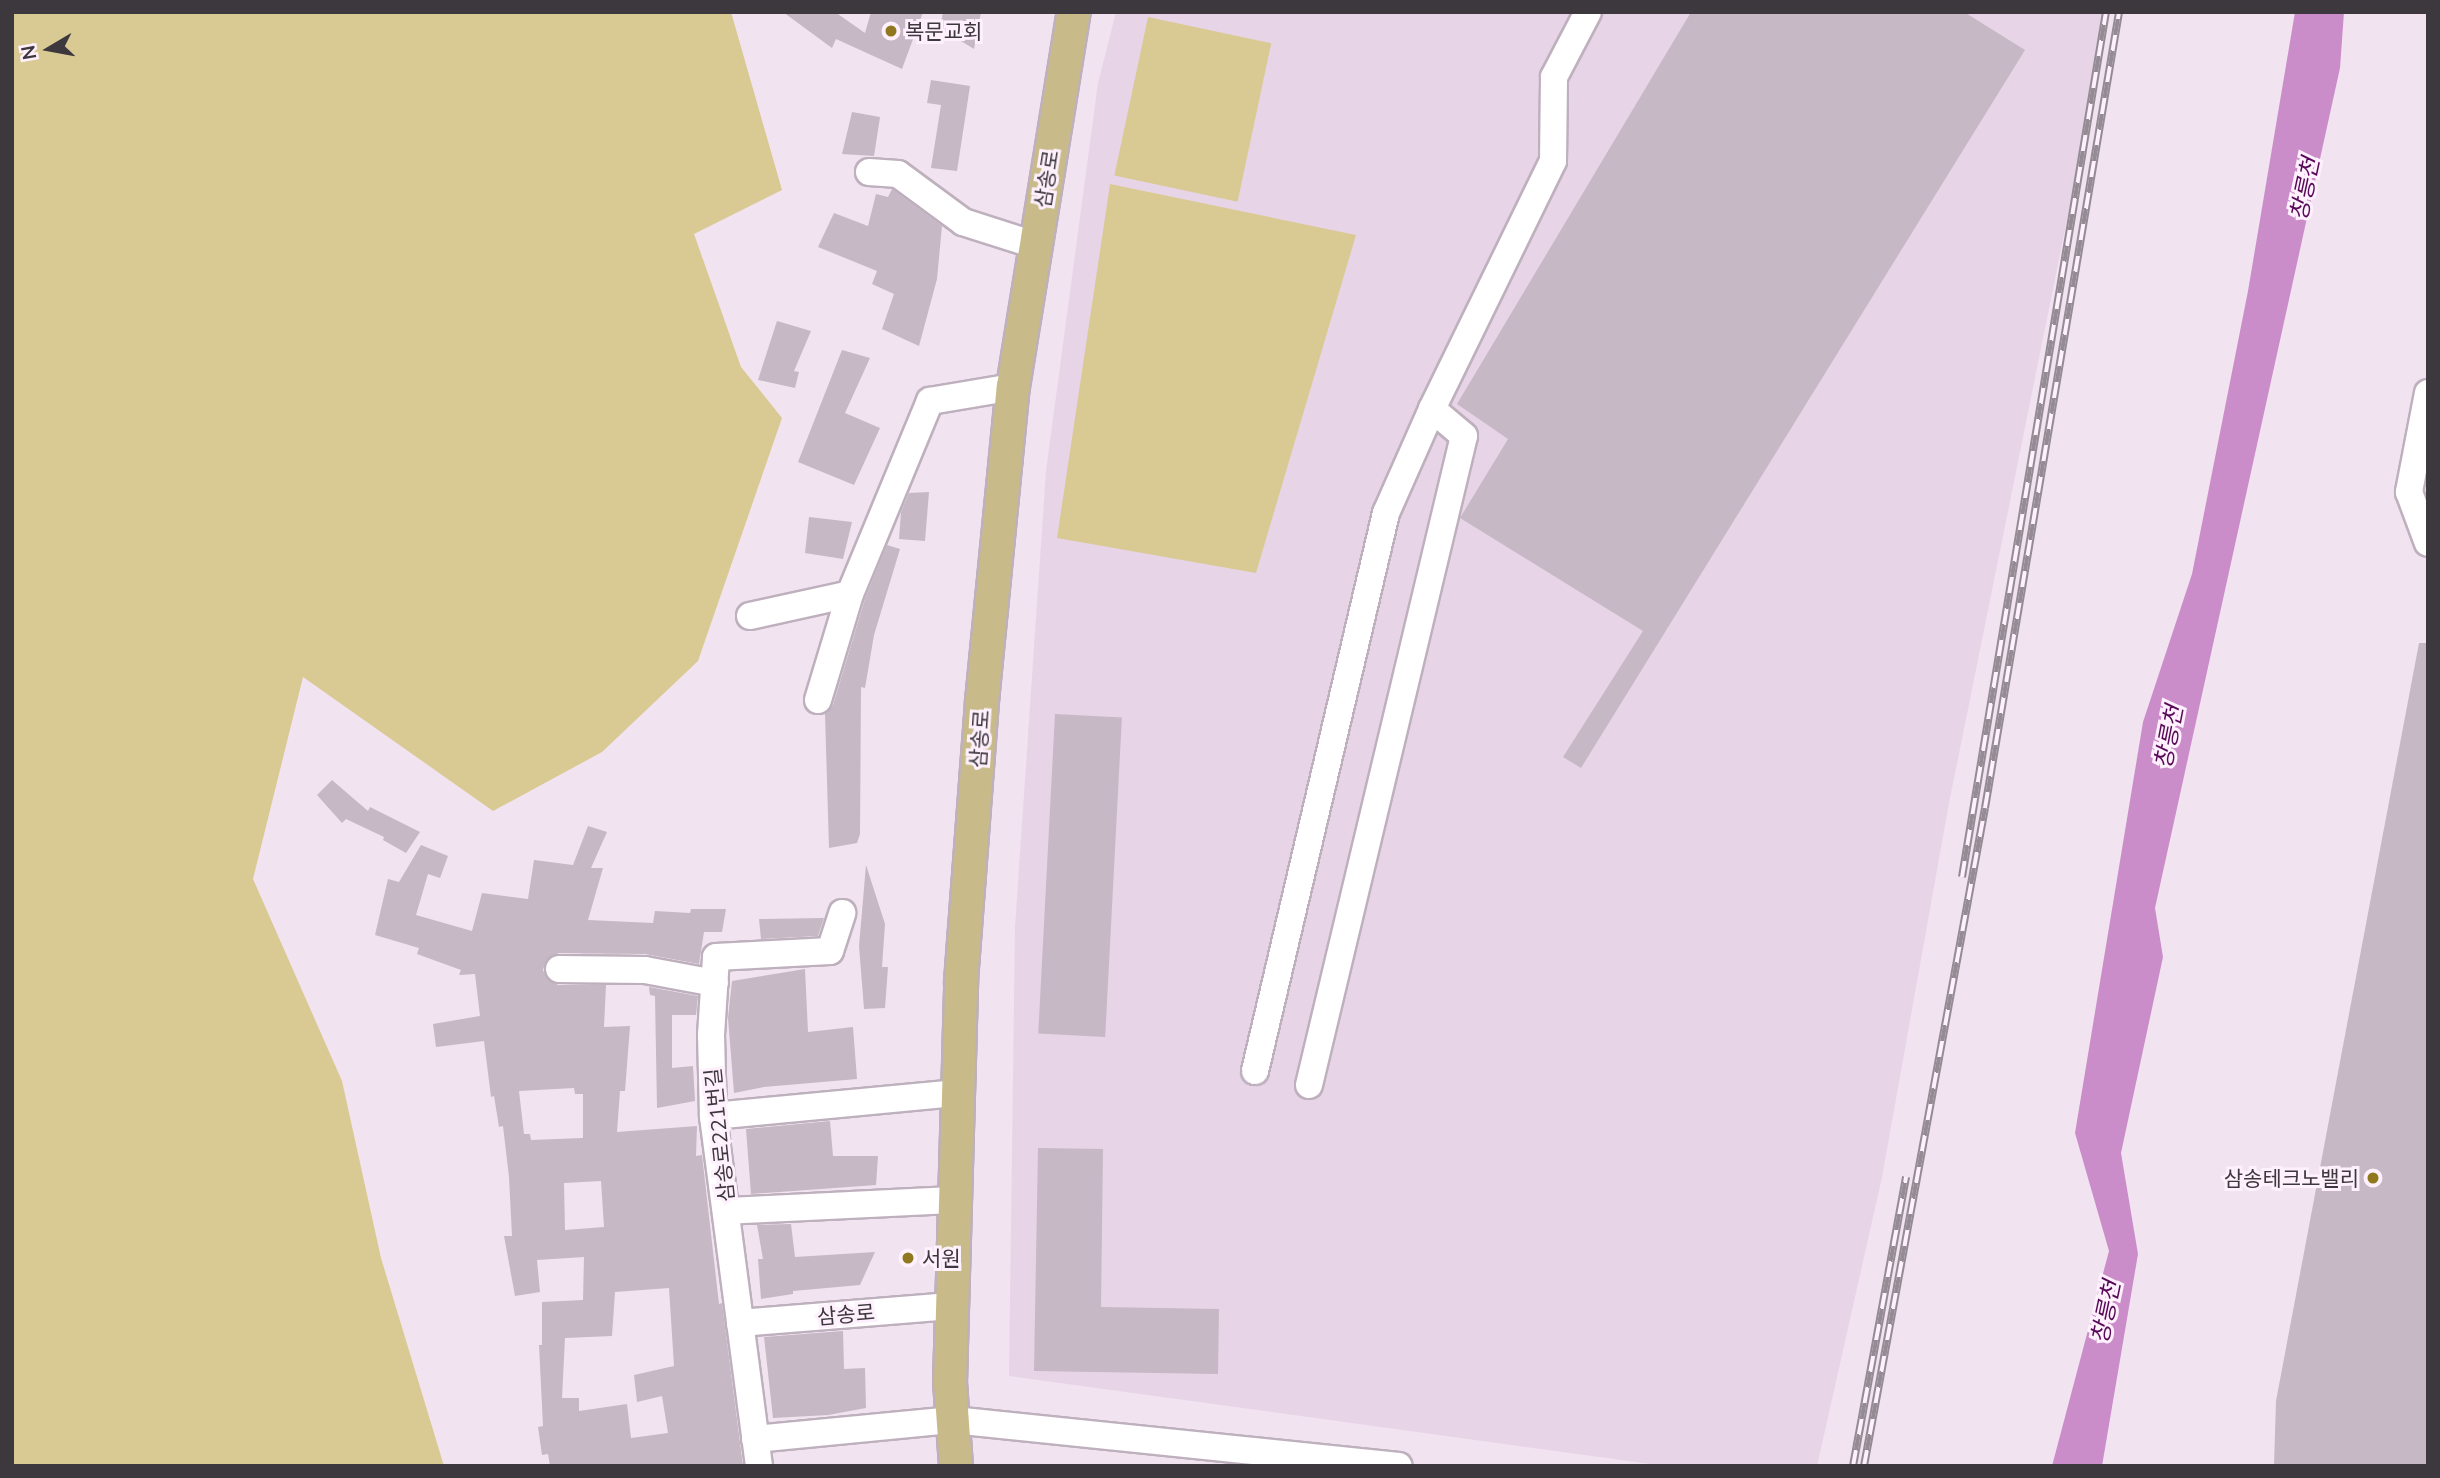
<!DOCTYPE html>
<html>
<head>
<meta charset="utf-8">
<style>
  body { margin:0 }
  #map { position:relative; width:2440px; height:1478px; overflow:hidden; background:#f1e3f0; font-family:Mulish,"Noto Sans KR",sans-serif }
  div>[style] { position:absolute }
  .built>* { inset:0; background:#e8d4e7 }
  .green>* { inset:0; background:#d9ca94; transform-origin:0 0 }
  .water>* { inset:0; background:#cb8dc9 }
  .building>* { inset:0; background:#c6b8c5; transform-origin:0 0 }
  .roads { filter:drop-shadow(2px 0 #beb0bd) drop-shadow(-2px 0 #beb0bd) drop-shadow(0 2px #beb0bd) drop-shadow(0 -2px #beb0bd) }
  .minor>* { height:26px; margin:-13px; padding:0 13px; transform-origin:13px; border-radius:13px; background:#fff }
  .major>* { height:32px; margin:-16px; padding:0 16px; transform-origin:16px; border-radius:16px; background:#c8bb89 }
  .rail>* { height:8px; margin-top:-4px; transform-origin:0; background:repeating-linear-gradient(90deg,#fef0fd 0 16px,#948b94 0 32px); box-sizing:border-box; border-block:2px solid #948b94 }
  .dots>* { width:19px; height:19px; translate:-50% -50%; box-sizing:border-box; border:4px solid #fef0fd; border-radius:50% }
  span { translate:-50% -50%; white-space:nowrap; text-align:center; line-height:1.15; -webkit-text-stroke:6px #fef0fd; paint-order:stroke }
  .poi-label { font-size:21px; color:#3d383d }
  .left { translate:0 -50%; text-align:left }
  .right { translate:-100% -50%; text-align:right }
  .street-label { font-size:21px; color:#3d383d }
  .water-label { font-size:23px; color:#570958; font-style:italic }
  .frame { position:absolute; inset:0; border:14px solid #3d383d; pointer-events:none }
  .north { position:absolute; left:14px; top:14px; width:70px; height:70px; -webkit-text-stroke:5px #fef0fd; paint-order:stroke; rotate:260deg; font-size:19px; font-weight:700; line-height:28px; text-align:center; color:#3d383d }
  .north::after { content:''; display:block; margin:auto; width:24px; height:32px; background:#3d383d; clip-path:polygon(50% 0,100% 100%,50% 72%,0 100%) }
</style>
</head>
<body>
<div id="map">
  <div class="built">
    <i style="clip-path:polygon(1116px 12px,2109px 12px,1949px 803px,1882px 1177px,1817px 1466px,1665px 1466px,1009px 1376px,1015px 927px,1046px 471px,1098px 83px)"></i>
  </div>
  <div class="green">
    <i style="clip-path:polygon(12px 12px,731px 12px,782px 190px,694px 234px,741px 367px,782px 418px,698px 661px,602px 752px,493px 811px,303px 677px,253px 879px,342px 1081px,381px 1258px,444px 1466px,12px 1466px)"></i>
    <i style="left:1148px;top:17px;width:126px;height:162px;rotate:12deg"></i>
    <i style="clip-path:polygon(1110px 184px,1356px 235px,1256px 573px,1057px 538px)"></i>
  </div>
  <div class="water">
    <i style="clip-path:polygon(2295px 12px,2344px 12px,2340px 68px,2155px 908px,2163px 957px,2121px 1153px,2138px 1254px,2102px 1466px,2052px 1466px,2109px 1251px,2075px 1133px,2143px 722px,2192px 574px,2248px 291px)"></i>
  </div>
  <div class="building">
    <i style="clip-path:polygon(783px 12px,835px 12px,865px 33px,871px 12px,923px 12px,902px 69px,836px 39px,832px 48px)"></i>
    <i style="clip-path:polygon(943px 12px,981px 12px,974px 49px,940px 28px)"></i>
    <i style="clip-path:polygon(1691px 12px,1964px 12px,2025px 50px,1581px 768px,1563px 757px,1643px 631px,1460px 518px,1508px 439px,1457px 404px)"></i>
    <i style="clip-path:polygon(931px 80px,970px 86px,957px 171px,931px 168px,941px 105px,927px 103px)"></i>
    <i style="clip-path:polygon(852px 112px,880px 117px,874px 156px,842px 154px)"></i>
    <i style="clip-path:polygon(892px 189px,942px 226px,937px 279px,919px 346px,882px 329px,894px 294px,872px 284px,877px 271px,818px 247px,834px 213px,868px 226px,876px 194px,888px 197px)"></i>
    <i style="clip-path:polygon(777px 321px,811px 331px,794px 371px,799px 372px,795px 388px,758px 380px)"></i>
    <i style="clip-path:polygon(842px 350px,870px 358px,845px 413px,880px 428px,854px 485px,798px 462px)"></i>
    <i style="clip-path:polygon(929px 492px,925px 541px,899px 539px,901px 512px,909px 493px)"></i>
    <i style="clip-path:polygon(809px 517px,852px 522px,843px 559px,805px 553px)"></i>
    <i style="clip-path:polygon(887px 545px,900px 549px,874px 635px,865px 688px,861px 687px,860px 834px,857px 843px,829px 848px,825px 714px,833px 705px,865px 599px)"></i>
    <i style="clip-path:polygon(2419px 643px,2428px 643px,2428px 1466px,2274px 1466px,2276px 1401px)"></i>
    <i style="left:1055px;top:714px;width:67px;height:320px;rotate:3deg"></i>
    <i style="clip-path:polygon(332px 780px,368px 811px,370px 807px,420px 832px,406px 853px,383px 840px,384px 837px,346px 819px,342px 823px,317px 795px)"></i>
    <i style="clip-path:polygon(evenodd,588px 826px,607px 832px,591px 868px,603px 868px,588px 920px,653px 923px,655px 911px,690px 913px,691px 909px,726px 909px,722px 932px,704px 932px,699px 964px,645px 954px,559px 953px,546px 960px,543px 970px,546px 977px,558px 985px,606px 985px,604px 1027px,630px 1026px,625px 1091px,620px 1091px,617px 1132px,697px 1126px,696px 1156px,702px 1155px,719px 1304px,722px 1303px,743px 1466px,550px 1466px,548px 1454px,542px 1455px,538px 1427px,543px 1426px,539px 1345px,542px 1345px,542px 1302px,583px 1300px,584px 1257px,537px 1260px,540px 1292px,515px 1296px,504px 1236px,512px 1236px,509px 1177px,503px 1126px,499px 1127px,494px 1096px,491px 1097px,484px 1041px,436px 1047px,433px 1024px,480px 1016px,475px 974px,459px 975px,461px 970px,417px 954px,419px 948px,375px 935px,388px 879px,399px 882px,421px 845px,448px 856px,440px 878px,428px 874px,416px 915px,472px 931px,482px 893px,528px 899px,534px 860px,573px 865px,588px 826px,574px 1088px,575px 1094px,583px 1094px,583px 1138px,531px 1140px,530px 1134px,524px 1134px,519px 1091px,574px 1088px,588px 826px,601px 1181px,604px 1227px,565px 1230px,564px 1183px,601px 1181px,588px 826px,669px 1288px,674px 1366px,634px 1375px,637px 1402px,662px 1396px,668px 1433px,631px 1438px,627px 1404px,579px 1411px,579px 1398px,562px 1398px,565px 1338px,612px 1336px,615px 1292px,669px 1288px)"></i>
    <i style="clip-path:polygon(866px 865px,885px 924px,882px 967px,888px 967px,885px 1008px,864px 1009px,859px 946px)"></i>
    <i style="clip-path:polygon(824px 918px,818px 936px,761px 939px,759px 919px)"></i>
    <i style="clip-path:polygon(805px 969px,808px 1032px,853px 1027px,857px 1079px,764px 1087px,734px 1093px,728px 1018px,732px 981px)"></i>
    <i style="clip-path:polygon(649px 987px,698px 996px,696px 1015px,672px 1015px,672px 1068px,693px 1066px,695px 1101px,657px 1108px,655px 996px,650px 995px)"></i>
    <i style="clip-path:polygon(830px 1121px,833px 1156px,878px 1156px,876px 1185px,751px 1194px,746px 1129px)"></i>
    <i style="clip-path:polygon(1038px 1148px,1103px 1149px,1101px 1307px,1219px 1309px,1218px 1374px,1034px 1371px)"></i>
    <i style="clip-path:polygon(791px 1224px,795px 1257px,875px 1252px,860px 1285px,793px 1291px,793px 1294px,761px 1299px,758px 1259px,763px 1259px,757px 1225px)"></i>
    <i style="clip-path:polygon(843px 1331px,844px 1369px,865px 1368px,866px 1408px,828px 1415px,773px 1418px,764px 1337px)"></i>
  </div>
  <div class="roads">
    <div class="minor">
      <i style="left:869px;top:172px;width:29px;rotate:4deg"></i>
      <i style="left:898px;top:174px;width:81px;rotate:36.4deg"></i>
      <i style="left:963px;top:222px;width:76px;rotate:17.7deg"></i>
      <i style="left:2428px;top:393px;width:101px;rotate:100.9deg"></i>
      <i style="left:2409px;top:492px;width:54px;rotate:69.6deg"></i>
      <i style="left:750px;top:616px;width:102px;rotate:-12.4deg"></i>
      <i style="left:818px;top:700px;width:111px;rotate:-73.2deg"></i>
      <i style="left:850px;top:594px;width:209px;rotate:-67.5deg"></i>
      <i style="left:930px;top:401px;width:84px;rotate:-9.6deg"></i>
      <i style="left:559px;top:969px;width:86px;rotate:0.7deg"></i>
      <i style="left:645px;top:970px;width:71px;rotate:10.5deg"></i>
      <i style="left:1255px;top:1071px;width:573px;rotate:-76.79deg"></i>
      <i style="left:1386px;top:513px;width:114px;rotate:-66.1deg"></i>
      <i style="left:1309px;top:1085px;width:667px;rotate:-76.57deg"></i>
      <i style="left:1464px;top:436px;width:42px;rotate:-139.8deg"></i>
      <i style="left:1432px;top:409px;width:276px;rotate:-64deg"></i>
      <i style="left:1553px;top:161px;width:84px;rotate:-89.3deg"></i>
      <i style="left:1554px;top:77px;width:73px;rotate:-62.4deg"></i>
      <i style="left:713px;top:1116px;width:246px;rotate:-5.4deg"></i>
      <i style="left:726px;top:1211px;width:229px;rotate:-2.8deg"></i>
      <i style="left:740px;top:1323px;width:214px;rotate:-4.6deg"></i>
      <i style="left:755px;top:1439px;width:199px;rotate:-5.5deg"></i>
      <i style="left:953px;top:1420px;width:448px;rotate:5.9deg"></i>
      <i style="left:759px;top:1466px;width:353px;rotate:-97.5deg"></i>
      <i style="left:713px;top:1116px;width:81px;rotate:-91.4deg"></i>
      <i style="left:711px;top:1035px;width:78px;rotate:-86.3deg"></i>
      <i style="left:716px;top:957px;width:114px;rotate:-3deg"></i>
      <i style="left:830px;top:951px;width:40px;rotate:-72deg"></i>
    </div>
    <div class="major">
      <i style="left:956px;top:1466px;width:83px;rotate:-94.1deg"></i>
      <i style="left:950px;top:1383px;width:402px;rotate:-88.4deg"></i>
      <i style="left:961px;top:981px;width:281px;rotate:-85.7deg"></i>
      <i style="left:982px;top:701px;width:316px;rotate:-84.4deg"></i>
      <i style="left:1013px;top:387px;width:380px;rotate:-80.8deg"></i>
    </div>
  </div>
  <div class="rail">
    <i style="left:1962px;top:877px;width:877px;rotate:-80.55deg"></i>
    <i style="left:1853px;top:1466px;width:294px;rotate:-79.6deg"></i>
    <i style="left:1864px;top:1466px;width:669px;rotate:-79.58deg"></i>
    <i style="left:1985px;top:808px;width:807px;rotate:-80.44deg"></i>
  </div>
  <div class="dots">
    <i style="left:891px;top:31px;background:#8f781d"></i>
    <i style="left:2373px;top:1178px;background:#8f781d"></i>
    <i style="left:908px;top:1258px;background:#8f781d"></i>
  </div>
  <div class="poi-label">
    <span class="left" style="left:905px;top:31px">복문교회</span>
    <span class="right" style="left:2359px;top:1178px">삼송테크노밸리</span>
    <span class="left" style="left:922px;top:1258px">서원</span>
  </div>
  <div class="street-label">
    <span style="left:1046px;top:179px;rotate:-81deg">삼송로</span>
    <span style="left:979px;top:739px;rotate:-86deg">삼송로</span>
    <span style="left:719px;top:1135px;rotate:-96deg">삼송로221번길</span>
    <span style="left:846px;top:1314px;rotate:-5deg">삼송로</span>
  </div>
  <div class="water-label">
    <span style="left:2305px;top:189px;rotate:-78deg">창릉천</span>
    <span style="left:2169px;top:737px;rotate:-79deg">창릉천</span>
    <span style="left:2106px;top:1312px;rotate:-78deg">창릉천</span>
  </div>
  <div class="frame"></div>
  <div class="north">N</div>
</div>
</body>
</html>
